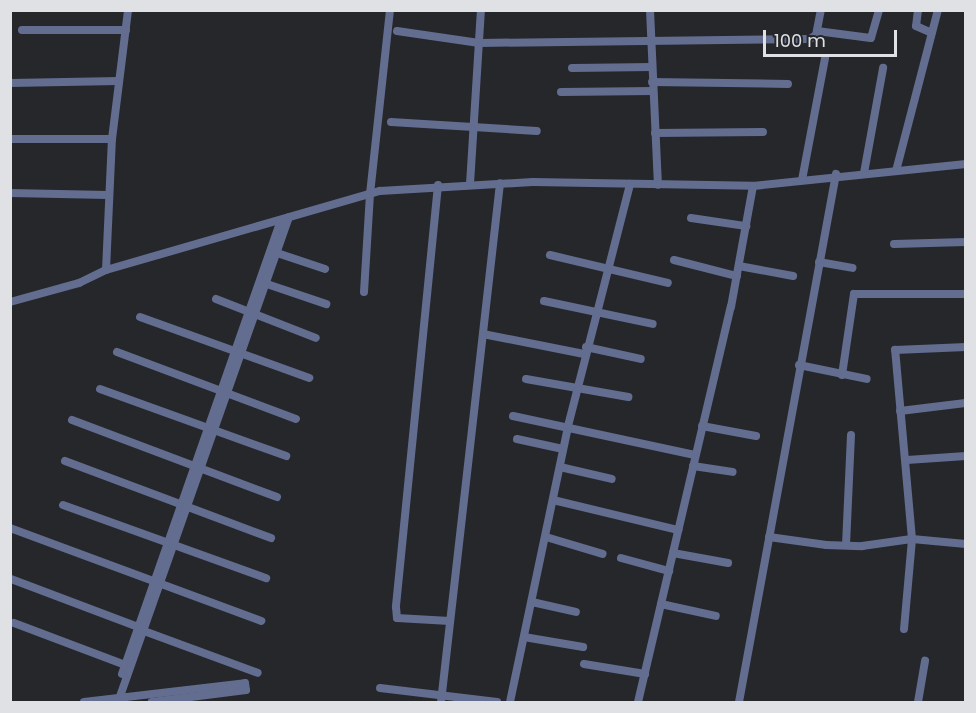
<!DOCTYPE html>
<html>
<head>
<meta charset="utf-8">
<style>
  body { margin:0 }
  #map { position:relative; width:976px; height:713px; overflow:hidden; background:#25272b; font-family:Poppins,sans-serif }
  div>[style] { position:absolute }
  .street>* { height:8px; margin:-4px; padding:0 4px; transform-origin:4px; border-radius:4px; background:#626d90 }
  span { translate:-50% -50%; white-space:nowrap; text-align:center; line-height:1.15; -webkit-text-stroke:6px #25272b; paint-order:stroke }
  .frame { position:absolute; inset:0; border:12px solid #e0e1e4; pointer-events:none }
  .scale { position:absolute; left:763px; top:30px; width:134px; height:27px; box-sizing:border-box; border:3px solid #e0e1e4; border-top:0; padding-left:8px; font-size:18px; line-height:21px; white-space:nowrap; color:#e0e1e4; -webkit-text-stroke:4px #25272b; paint-order:stroke }
</style>
</head>
<body>
<div id="map">
  <div class="street">
    <i style="left:650px;top:10px;width:175px;rotate:87.4deg"></i>
    <i style="left:918px;top:10px;width:16px;rotate:97deg"></i>
    <i style="left:916px;top:26px;width:17px;rotate:24deg"></i>
    <i style="left:22px;top:30px;width:104px"></i>
    <i style="left:397px;top:31px;width:83px;rotate:8.3deg"></i>
    <i style="left:479px;top:43px;width:331px;rotate:-0.7deg"></i>
    <i style="left:810px;top:39px;width:7px;rotate:-34deg"></i>
    <i style="left:816px;top:35px;width:25px;rotate:-79deg"></i>
    <i style="left:817px;top:31px;width:54px;rotate:7.4deg"></i>
    <i style="left:871px;top:38px;width:29px;rotate:-74deg"></i>
    <i style="left:572px;top:68px;width:80px;rotate:-0.7deg"></i>
    <i style="left:652px;top:82px;width:136px;rotate:0.8deg"></i>
    <i style="left:10px;top:83px;width:109px;rotate:-1.1deg"></i>
    <i style="left:561px;top:92px;width:92px;rotate:-0.6deg"></i>
    <i style="left:391px;top:122px;width:146px;rotate:3.5deg"></i>
    <i style="left:655px;top:133px;width:108px;rotate:-0.5deg"></i>
    <i style="left:10px;top:139px;width:102px"></i>
    <i style="left:896px;top:171px;width:166px;rotate:-75.4deg"></i>
    <i style="left:864px;top:173px;width:107px;rotate:-79.7deg"></i>
    <i style="left:802px;top:180px;width:124px;rotate:-79.3deg"></i>
    <i style="left:470px;top:184px;width:174px;rotate:-86.4deg"></i>
    <i style="left:438px;top:185px;width:424px;rotate:95.7deg"></i>
    <i style="left:396px;top:607px;width:11px;rotate:85deg"></i>
    <i style="left:397px;top:618px;width:53px;rotate:3.2deg"></i>
    <i style="left:10px;top:193px;width:98px;rotate:1.2deg"></i>
    <i style="left:691px;top:218px;width:56px;rotate:8.3deg"></i>
    <i style="left:894px;top:244px;width:72px;rotate:-1.6deg"></i>
    <i style="left:271px;top:251px;width:57px;rotate:18.4deg"></i>
    <i style="left:550px;top:255px;width:121px;rotate:13.3deg"></i>
    <i style="left:674px;top:260px;width:65px;rotate:14.3deg"></i>
    <i style="left:819px;top:262px;width:34px;rotate:10deg"></i>
    <i style="left:739px;top:266px;width:55px;rotate:10.5deg"></i>
    <i style="left:106px;top:270px;width:131px;rotate:-87.4deg"></i>
    <i style="left:112px;top:139px;width:130px;rotate:-82.9deg"></i>
    <i style="left:261px;top:282px;width:69px;rotate:18.7deg"></i>
    <i style="left:364px;top:292px;width:98px;rotate:-86.5deg"></i>
    <i style="left:370px;top:194px;width:185px;rotate:-83.8deg"></i>
    <i style="left:216px;top:299px;width:107px;rotate:21.3deg"></i>
    <i style="left:544px;top:301px;width:111px;rotate:11.9deg"></i>
    <i style="left:10px;top:302px;width:72px;rotate:-15.4deg"></i>
    <i style="left:79px;top:283px;width:30px;rotate:-26deg"></i>
    <i style="left:106px;top:270px;width:285px;rotate:-16.1deg"></i>
    <i style="left:380px;top:191px;width:153px;rotate:-3.4deg"></i>
    <i style="left:533px;top:182px;width:220px;rotate:1deg"></i>
    <i style="left:753px;top:186px;width:214px;rotate:-5.9deg"></i>
    <i style="left:140px;top:317px;width:180px;rotate:19.8deg"></i>
    <i style="left:483px;top:334px;width:103px;rotate:11.2deg"></i>
    <i style="left:586px;top:347px;width:56px;rotate:12.3deg"></i>
    <i style="left:117px;top:352px;width:191px;rotate:20.5deg"></i>
    <i style="left:799px;top:365px;width:69px;rotate:11.6deg"></i>
    <i style="left:842px;top:375px;width:82px;rotate:-81.6deg"></i>
    <i style="left:854px;top:294px;width:112px"></i>
    <i style="left:526px;top:379px;width:104px;rotate:10deg"></i>
    <i style="left:100px;top:389px;width:198px;rotate:19.8deg"></i>
    <i style="left:900px;top:411px;width:66px;rotate:-6.9deg"></i>
    <i style="left:513px;top:416px;width:186px;rotate:12.1deg"></i>
    <i style="left:72px;top:420px;width:219px;rotate:20.6deg"></i>
    <i style="left:702px;top:426px;width:55px;rotate:10.5deg"></i>
    <i style="left:517px;top:439px;width:47px;rotate:12.3deg"></i>
    <i style="left:907px;top:460px;width:59px;rotate:-3.9deg"></i>
    <i style="left:65px;top:461px;width:220px;rotate:20.5deg"></i>
    <i style="left:693px;top:466px;width:40px;rotate:8.5deg"></i>
    <i style="left:560px;top:467px;width:53px;rotate:13deg"></i>
    <i style="left:553px;top:500px;width:129px;rotate:13.5deg"></i>
    <i style="left:63px;top:505px;width:216px;rotate:19.8deg"></i>
    <i style="left:10px;top:528px;width:268px;rotate:20.3deg"></i>
    <i style="left:546px;top:537px;width:59px;rotate:16.6deg"></i>
    <i style="left:769px;top:537px;width:58px;rotate:8deg"></i>
    <i style="left:826px;top:545px;width:36px;rotate:2deg"></i>
    <i style="left:862px;top:546px;width:50px;rotate:-8deg"></i>
    <i style="left:912px;top:539px;width:54px;rotate:5.3deg"></i>
    <i style="left:846px;top:545px;width:110px;rotate:-87.4deg"></i>
    <i style="left:673px;top:553px;width:56px;rotate:10.3deg"></i>
    <i style="left:621px;top:558px;width:50px;rotate:15.2deg"></i>
    <i style="left:11px;top:579px;width:136px;rotate:20.7deg"></i>
    <i style="left:532px;top:602px;width:45px;rotate:12.8deg"></i>
    <i style="left:661px;top:604px;width:56px;rotate:12.3deg"></i>
    <i style="left:14px;top:623px;width:119px;rotate:20.7deg"></i>
    <i style="left:904px;top:629px;width:90px;rotate:-84.9deg"></i>
    <i style="left:912px;top:539px;width:190px;rotate:-95.1deg"></i>
    <i style="left:895px;top:350px;width:71px;rotate:-2.4deg"></i>
    <i style="left:144px;top:631px;width:121px;rotate:20.2deg"></i>
    <i style="left:524px;top:637px;width:60px;rotate:9.6deg"></i>
    <i style="left:584px;top:664px;width:62px;rotate:9.3deg"></i>
    <i style="left:122px;top:674px;width:481px;rotate:-70.7deg"></i>
    <i style="left:380px;top:688px;width:118px;rotate:6.8deg"></i>
    <i style="left:84px;top:702px;width:162px;rotate:-6.7deg"></i>
    <i style="left:245px;top:683px;width:7px;rotate:82deg"></i>
    <i style="left:246px;top:690px;width:95px;rotate:172.7deg"></i>
    <i style="left:118px;top:702px;width:514px;rotate:-70.58deg"></i>
    <i style="left:441px;top:702px;width:522px;rotate:-83.51deg"></i>
    <i style="left:510px;top:702px;width:282px;rotate:-78.1deg"></i>
    <i style="left:568px;top:426px;width:250px;rotate:-75.6deg"></i>
    <i style="left:638px;top:702px;width:406px;rotate:-76.8deg"></i>
    <i style="left:731px;top:307px;width:123px;rotate:-79.7deg"></i>
    <i style="left:739px;top:702px;width:537px;rotate:-79.59deg"></i>
    <i style="left:918px;top:702px;width:42px;rotate:-80.3deg"></i>
  </div>
  <div class="frame"></div>
  <div class="scale">100 m</div>
</div>
</body>
</html>
